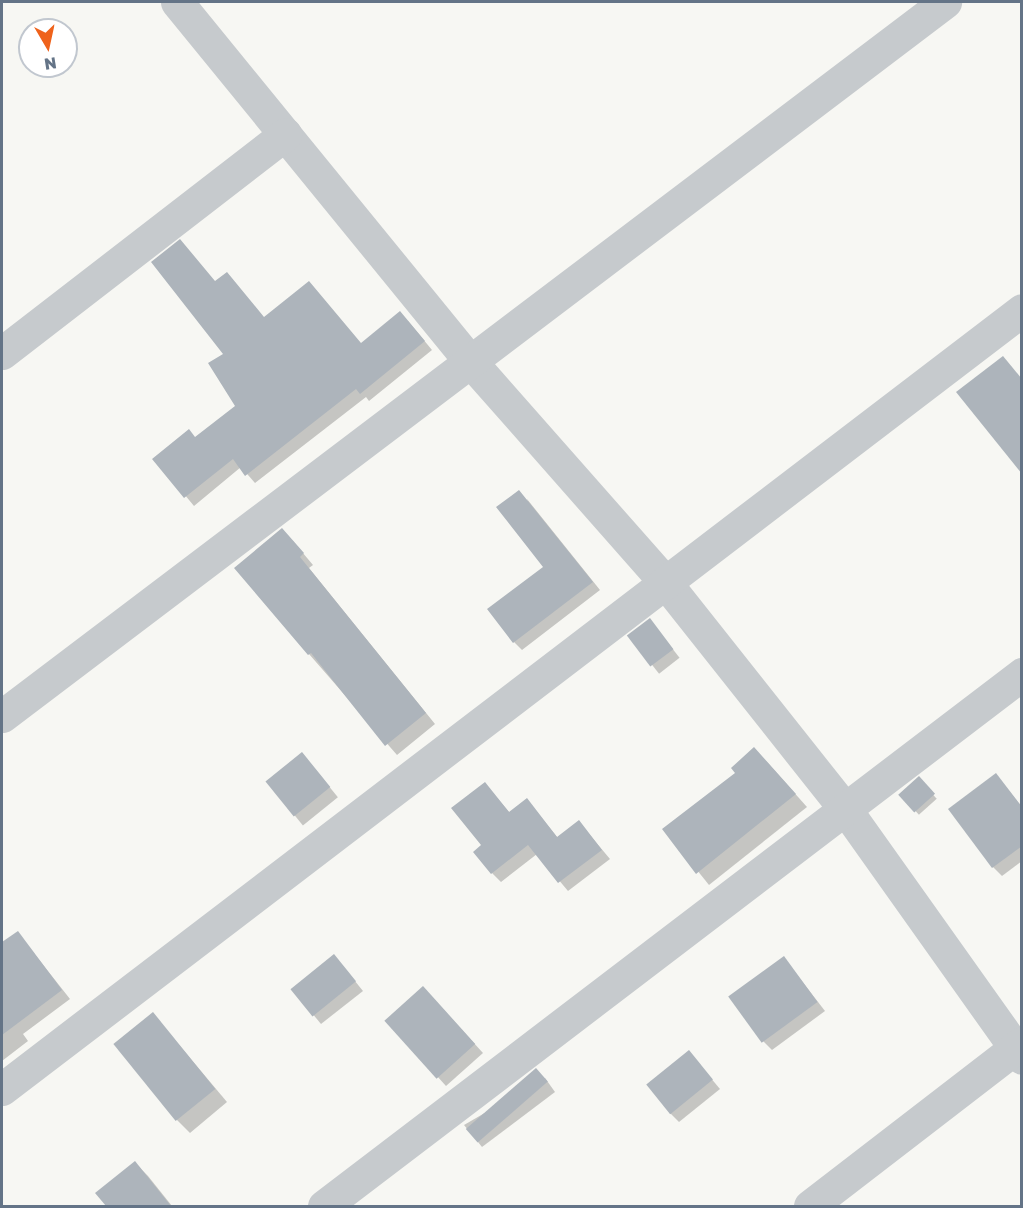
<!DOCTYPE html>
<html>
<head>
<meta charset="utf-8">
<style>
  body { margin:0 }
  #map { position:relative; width:1023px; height:1208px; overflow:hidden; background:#f7f7f3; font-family:"Golos Text",sans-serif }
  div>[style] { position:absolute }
  .shadow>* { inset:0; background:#0003; transform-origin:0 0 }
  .building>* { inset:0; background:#adb4bb; transform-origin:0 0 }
  .minor>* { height:33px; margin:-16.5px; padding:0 16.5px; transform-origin:16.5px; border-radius:16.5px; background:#c6cacd }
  span { translate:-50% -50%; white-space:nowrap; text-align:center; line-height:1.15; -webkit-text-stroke:6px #fff; paint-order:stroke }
  .frame { position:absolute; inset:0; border:3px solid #647487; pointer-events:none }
  .north { position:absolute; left:18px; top:18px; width:60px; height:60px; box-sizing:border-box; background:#fff; border:2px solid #c1c7cf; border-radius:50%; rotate:171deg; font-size:16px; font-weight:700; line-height:24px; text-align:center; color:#647487 }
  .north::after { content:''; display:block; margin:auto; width:21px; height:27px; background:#ef621b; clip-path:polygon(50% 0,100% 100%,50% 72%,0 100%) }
</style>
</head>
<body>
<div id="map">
  <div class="shadow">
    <i style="clip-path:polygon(227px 274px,264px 318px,361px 344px,408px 321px,432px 350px,369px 401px,366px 397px,255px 483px,241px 467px,194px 506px,155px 459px,195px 438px,237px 406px,215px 283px)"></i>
    <i style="clip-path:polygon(527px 499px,600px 590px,522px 650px,514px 642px,545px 567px)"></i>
    <i style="clip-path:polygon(292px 540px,313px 565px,309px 568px,435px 724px,397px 755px,309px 654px)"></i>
    <i style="left:650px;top:620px;width:48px;height:26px;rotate:52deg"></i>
    <i style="left:302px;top:753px;width:57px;height:45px;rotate:51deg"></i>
    <i style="clip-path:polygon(766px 761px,807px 807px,709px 885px,664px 829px)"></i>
    <i style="clip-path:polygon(996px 775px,1022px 807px,1022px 861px,1002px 876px,993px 867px)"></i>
    <i style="left:918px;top:778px;width:28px;height:24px;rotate:48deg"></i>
    <i style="clip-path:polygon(485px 784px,510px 813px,527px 800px,558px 838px,579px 822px,610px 859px,568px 891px,537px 854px,501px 882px,492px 873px,483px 845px)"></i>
    <i style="clip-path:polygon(18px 933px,70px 999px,23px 1034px,28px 1041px,2px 1061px,2px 945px)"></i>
    <i style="clip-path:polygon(784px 958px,825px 1011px,772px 1050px,763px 1041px)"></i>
    <i style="clip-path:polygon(342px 965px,363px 991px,321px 1024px,292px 989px)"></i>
    <i style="clip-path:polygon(432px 997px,483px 1053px,446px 1086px,387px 1021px)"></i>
    <i style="clip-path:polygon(153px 1014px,227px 1102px,190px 1133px,177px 1120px)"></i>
    <i style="clip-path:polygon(689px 1052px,720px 1089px,679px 1122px,670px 1113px)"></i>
    <i style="clip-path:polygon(545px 1078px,555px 1092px,482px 1147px,464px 1125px)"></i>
    <i style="clip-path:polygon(135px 1163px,148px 1176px,172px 1206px,108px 1206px,97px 1193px)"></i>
  </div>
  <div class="building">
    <i style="clip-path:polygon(180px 239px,215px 281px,227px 272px,264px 317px,309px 281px,361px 343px,400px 311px,425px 341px,360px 394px,356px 389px,245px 476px,233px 459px,184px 498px,152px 459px,189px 429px,195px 437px,235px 406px,208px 363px,223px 354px,151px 262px)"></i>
    <i style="clip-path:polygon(1003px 356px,1022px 379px,1022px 474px,956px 392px)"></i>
    <i style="clip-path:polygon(519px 490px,593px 582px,513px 643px,487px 609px,543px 567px,496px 507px)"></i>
    <i style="clip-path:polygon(282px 528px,304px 553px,300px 557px,426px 713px,385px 746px,311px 653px,308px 655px,234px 568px)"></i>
    <i style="left:650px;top:618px;width:39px;height:29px;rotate:53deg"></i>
    <i style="clip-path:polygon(754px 747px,796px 794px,696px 874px,662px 829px,735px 773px,731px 768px)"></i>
    <i style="left:302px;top:752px;width:45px;height:47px;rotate:51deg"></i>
    <i style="clip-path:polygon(996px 773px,1022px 807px,1022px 846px,992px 868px,948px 809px)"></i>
    <i style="left:919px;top:776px;width:24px;height:28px;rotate:48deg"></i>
    <i style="clip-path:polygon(485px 782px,509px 812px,527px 798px,557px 837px,579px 820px,602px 850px,558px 883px,528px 845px,491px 874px,473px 852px,481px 845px,451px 808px)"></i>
    <i style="clip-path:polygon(18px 931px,62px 990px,2px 1035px,2px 942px)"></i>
    <i style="left:334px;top:954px;width:35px;height:56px;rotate:51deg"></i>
    <i style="left:784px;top:956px;width:57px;height:69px;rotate:54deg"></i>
    <i style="left:423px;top:986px;width:78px;height:52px;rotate:48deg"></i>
    <i style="left:153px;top:1012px;width:99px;height:51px;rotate:51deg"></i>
    <i style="left:689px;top:1050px;width:38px;height:55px;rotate:51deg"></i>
    <i style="left:536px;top:1068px;width:18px;height:93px;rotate:49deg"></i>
    <i style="clip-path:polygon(135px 1161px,171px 1206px,106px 1206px,95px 1193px)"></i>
  </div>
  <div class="minor">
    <i style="left:177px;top:2px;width:465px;rotate:50.8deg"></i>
    <i style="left:471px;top:362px;width:293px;rotate:48.6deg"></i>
    <i style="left:665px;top:582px;width:291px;rotate:51.6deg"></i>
    <i style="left:846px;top:810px;width:304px;rotate:54.6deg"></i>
    <i style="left:2px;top:353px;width:358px;rotate:-37.7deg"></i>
    <i style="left:2px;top:716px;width:1183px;rotate:-37.13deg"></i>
    <i style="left:2px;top:1089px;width:1283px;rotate:-37.37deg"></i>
    <i style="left:324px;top:1206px;width:878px;rotate:-37.31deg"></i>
    <i style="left:810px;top:1206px;width:267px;rotate:-37.6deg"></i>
  </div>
  <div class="frame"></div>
  <div class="north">N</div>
</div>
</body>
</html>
